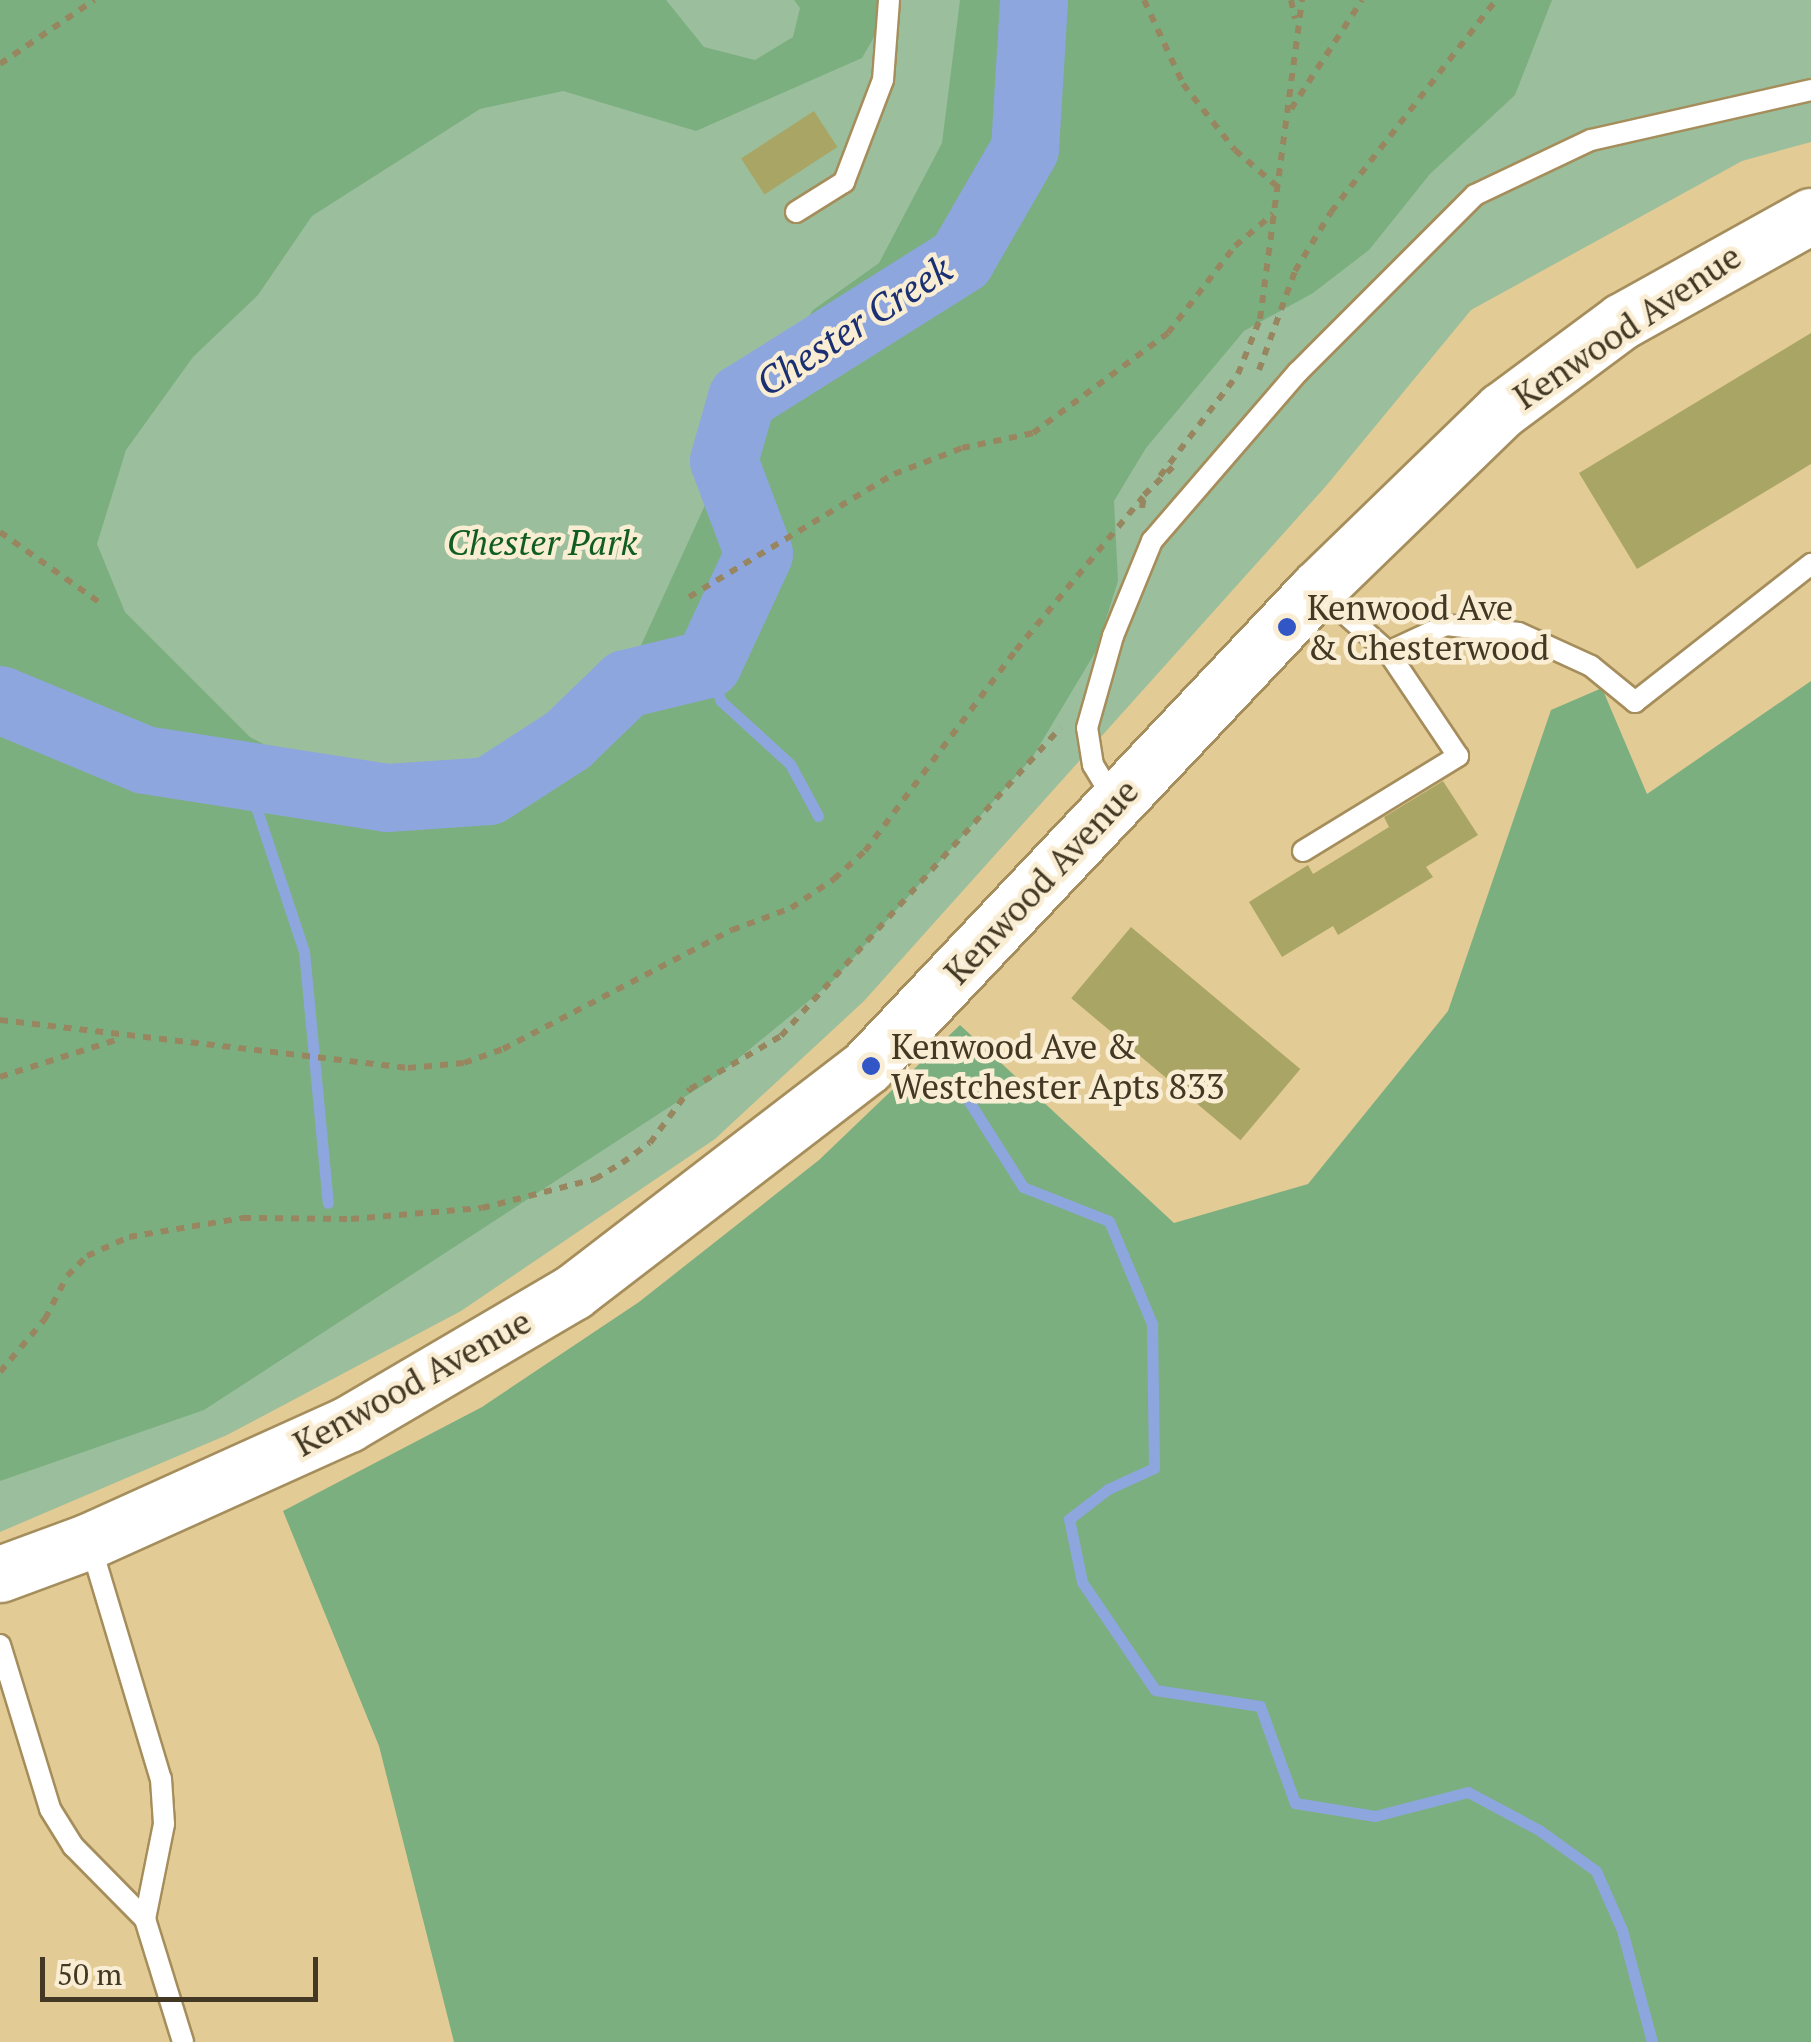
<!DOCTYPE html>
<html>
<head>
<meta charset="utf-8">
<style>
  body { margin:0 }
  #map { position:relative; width:1811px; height:2042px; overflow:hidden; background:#e3cb96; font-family:"PT Serif",serif }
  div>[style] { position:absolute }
  .green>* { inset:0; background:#9bbf9d }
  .forest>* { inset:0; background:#7caf80 }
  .stream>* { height:11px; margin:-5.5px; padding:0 5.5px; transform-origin:5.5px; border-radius:5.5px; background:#8ea6de }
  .river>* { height:68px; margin:-34px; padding:0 34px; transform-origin:34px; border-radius:34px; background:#8ea6de }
  .building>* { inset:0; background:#a9a665; transform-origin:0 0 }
  .path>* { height:6px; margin-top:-3px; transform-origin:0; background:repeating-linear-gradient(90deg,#988660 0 8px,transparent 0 16px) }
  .roads { filter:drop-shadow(2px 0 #a58e5c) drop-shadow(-2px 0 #a58e5c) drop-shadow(0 2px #a58e5c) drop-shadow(0 -2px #a58e5c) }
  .lane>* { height:20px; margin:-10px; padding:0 10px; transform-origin:10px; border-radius:10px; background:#fff }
  .secondary>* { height:55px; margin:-27.5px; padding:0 27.5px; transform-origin:27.5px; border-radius:27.5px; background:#fff }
  .dots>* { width:28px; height:28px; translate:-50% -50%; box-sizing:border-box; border:5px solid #f9edd3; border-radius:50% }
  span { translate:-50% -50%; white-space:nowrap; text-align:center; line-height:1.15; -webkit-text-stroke:9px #f9edd3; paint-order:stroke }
  .street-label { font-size:35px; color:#423823 }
  .park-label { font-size:35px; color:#105d22; font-style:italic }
  .poi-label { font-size:35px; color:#423823 }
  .left { translate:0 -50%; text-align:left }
  .water-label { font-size:38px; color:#1b3072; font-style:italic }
  .scale { position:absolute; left:40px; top:1957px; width:278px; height:45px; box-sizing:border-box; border:5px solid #423823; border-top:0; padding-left:12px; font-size:30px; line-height:35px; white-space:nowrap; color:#423823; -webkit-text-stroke:8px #f9edd3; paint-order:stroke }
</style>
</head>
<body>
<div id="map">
  <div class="green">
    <i style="clip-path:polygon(0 0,1811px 0,1811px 142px,1742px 161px,1471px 310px,1326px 486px,864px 1001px,715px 1139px,461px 1311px,227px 1435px,0 1532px)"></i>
  </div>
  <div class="forest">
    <i style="clip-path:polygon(0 0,666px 0,704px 47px,755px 60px,793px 37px,800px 8px,794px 0,890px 0,892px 6px,862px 58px,696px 131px,563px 91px,480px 109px,312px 216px,258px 295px,193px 357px,126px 450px,97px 544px,125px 612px,250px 737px,352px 791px,466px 775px,555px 726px,632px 665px,742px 424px,813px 310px,879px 263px,942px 143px,960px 0,1552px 0,1515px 95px,1430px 174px,1369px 250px,1313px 293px,1244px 331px,1146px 448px,1114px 501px,1118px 581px,1096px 651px,1032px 758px,833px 981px,717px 1076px,204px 1410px,0 1481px)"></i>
    <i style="clip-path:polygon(1811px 681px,1811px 2042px,454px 2042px,379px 1746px,283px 1511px,482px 1407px,639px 1302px,819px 1160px,960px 1025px,1174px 1223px,1308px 1184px,1448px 1011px,1551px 710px,1602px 688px,1647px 794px)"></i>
  </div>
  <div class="stream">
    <i style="left:708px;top:664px;width:39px;rotate:71deg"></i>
    <i style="left:721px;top:701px;width:93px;rotate:42.4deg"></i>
    <i style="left:790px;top:764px;width:59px;rotate:61.7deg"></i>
    <i style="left:245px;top:774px;width:187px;rotate:71.6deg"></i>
    <i style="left:304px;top:951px;width:253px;rotate:84.6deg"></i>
    <i style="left:958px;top:1084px;width:122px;rotate:57.7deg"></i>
    <i style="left:1023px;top:1187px;width:92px;rotate:21.6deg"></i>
    <i style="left:1109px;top:1221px;width:112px;rotate:67.3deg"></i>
    <i style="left:1152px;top:1324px;width:144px;rotate:89.2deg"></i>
    <i style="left:1154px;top:1468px;width:51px;rotate:155.5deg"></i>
    <i style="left:1108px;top:1489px;width:49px;rotate:142.4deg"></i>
    <i style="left:1069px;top:1519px;width:64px;rotate:78.3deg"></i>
    <i style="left:1082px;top:1582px;width:130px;rotate:55.9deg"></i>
    <i style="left:1155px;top:1690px;width:106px;rotate:8.7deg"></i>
    <i style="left:1260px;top:1706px;width:103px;rotate:70.2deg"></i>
    <i style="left:1295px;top:1803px;width:81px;rotate:9.2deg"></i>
    <i style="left:1375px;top:1816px;width:96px;rotate:-14.5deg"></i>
    <i style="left:1468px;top:1792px;width:81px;rotate:28.2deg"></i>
    <i style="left:1539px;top:1830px;width:70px;rotate:35.7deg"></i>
    <i style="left:1596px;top:1871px;width:64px;rotate:66.2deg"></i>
    <i style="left:1622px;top:1930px;width:116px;rotate:75deg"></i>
  </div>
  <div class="river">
    <i style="left:0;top:700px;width:157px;rotate:22.5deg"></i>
    <i style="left:145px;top:760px;width:245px;rotate:8.9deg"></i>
    <i style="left:387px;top:798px;width:102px;rotate:-3.9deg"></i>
    <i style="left:489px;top:791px;width:94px;rotate:-32.8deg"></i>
    <i style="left:568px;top:740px;width:81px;rotate:-44deg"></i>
    <i style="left:626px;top:684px;width:84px;rotate:-13.7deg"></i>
    <i style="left:708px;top:664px;width:121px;rotate:-65.1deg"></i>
    <i style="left:759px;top:554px;width:99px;rotate:-110.6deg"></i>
    <i style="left:724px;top:461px;width:66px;rotate:-74.1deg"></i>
    <i style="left:742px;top:398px;width:259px;rotate:-32.2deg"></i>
    <i style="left:961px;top:260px;width:128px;rotate:-60deg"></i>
    <i style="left:1025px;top:149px;width:149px;rotate:-86.5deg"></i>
  </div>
  <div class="building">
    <i style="left:814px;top:111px;width:43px;height:87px;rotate:57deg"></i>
    <i style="clip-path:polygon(1811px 333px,1811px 464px,1637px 569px,1579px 473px)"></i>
    <i style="clip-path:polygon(1443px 781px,1478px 835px,1426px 867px,1433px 877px,1338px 935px,1333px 926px,1282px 957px,1249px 902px,1308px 865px,1313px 874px,1389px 827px,1384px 817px)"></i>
    <i style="left:1131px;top:927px;width:221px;height:93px;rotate:40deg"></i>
  </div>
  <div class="path">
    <i style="left:1144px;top:0;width:93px;rotate:65.1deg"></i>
    <i style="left:1183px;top:84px;width:84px;rotate:51.8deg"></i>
    <i style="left:1235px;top:150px;width:60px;rotate:40.9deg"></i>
    <i style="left:1291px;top:0;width:19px;rotate:78deg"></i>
    <i style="left:0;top:64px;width:114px;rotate:-34.2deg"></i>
    <i style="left:1291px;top:109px;width:130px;rotate:-56.9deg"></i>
    <i style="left:1259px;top:370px;width:105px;rotate:-70deg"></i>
    <i style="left:1295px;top:271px;width:69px;rotate:-58.6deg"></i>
    <i style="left:1331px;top:212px;width:269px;rotate:-52.1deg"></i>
    <i style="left:1160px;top:476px;width:128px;rotate:-52.6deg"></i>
    <i style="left:1238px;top:374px;width:59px;rotate:-68.2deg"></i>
    <i style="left:1260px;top:319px;width:322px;rotate:-82.5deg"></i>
    <i style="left:1142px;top:508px;width:13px;rotate:-81deg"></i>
    <i style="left:1144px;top:495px;width:45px;rotate:-44.1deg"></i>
    <i style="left:0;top:532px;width:121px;rotate:35.3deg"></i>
    <i style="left:689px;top:597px;width:239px;rotate:-31deg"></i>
    <i style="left:894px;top:474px;width:73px;rotate:-20.9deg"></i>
    <i style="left:962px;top:448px;width:73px;rotate:-11.9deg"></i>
    <i style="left:1033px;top:433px;width:168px;rotate:-36.5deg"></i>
    <i style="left:1168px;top:333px;width:110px;rotate:-52.4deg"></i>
    <i style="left:1235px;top:246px;width:50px;rotate:-40.1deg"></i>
    <i style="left:0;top:1020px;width:411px;rotate:6.7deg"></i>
    <i style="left:408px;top:1068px;width:56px;rotate:-5.1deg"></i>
    <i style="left:464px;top:1063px;width:41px;rotate:-19.7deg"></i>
    <i style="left:503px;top:1049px;width:258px;rotate:-27.5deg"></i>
    <i style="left:732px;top:930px;width:63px;rotate:-20.4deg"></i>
    <i style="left:791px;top:908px;width:52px;rotate:-34deg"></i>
    <i style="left:834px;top:879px;width:42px;rotate:-42.1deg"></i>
    <i style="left:865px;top:851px;width:251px;rotate:-53.1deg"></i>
    <i style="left:1016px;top:650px;width:199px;rotate:-50.3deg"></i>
    <i style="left:0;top:1077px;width:122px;rotate:-17.7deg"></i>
    <i style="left:0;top:1372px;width:70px;rotate:-49.7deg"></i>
    <i style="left:45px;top:1319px;width:48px;rotate:-62.9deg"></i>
    <i style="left:67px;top:1276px;width:28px;rotate:-45deg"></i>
    <i style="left:87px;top:1256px;width:46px;rotate:-24.3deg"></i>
    <i style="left:129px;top:1237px;width:116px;rotate:-9.5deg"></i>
    <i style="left:243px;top:1218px;width:108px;rotate:0.5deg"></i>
    <i style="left:351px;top:1219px;width:131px;rotate:-4.8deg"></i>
    <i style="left:482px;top:1208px;width:117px;rotate:-14.4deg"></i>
    <i style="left:595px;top:1179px;width:31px;rotate:-31deg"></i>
    <i style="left:622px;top:1163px;width:34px;rotate:-36deg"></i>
    <i style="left:650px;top:1143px;width:67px;rotate:-53.5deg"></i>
    <i style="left:690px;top:1089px;width:105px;rotate:-30.2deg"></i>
    <i style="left:781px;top:1036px;width:416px;rotate:-47.8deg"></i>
  </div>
  <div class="roads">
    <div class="lane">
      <i style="left:796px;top:212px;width:57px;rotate:-32deg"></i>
      <i style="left:844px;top:182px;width:109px;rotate:-69.1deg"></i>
      <i style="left:883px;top:80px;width:80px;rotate:-85.7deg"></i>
      <i style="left:1318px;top:590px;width:94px;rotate:41.5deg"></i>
      <i style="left:1388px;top:652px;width:64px;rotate:-25deg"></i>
      <i style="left:1446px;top:625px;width:73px;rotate:6.3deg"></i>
      <i style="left:1519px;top:633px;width:79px;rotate:24.6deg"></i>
      <i style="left:1591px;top:666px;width:57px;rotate:39.3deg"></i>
      <i style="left:1635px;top:702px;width:224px;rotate:-38.1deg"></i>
      <i style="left:1113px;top:798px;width:39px;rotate:-121deg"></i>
      <i style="left:1093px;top:765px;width:37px;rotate:-99deg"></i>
      <i style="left:1087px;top:728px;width:96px;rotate:-74.2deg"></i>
      <i style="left:1113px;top:636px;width:103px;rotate:-67.7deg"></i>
      <i style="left:1152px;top:541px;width:223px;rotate:-49.2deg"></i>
      <i style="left:1298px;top:372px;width:250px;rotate:-45deg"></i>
      <i style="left:1475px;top:195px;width:128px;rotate:-25.4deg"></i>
      <i style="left:1591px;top:140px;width:226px;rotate:-12.8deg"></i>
      <i style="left:1303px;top:851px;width:182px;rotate:-31.5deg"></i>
      <i style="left:1458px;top:756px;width:125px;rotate:-123.9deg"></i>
      <i style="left:90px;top:1543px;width:246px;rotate:73.3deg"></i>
      <i style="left:161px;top:1779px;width:45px;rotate:86.2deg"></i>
      <i style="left:164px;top:1824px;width:97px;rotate:101.3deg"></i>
      <i style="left:0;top:1645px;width:171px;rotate:73deg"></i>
      <i style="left:50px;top:1809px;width:44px;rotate:58.1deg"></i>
      <i style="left:73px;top:1846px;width:103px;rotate:45.4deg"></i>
      <i style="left:145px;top:1919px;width:129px;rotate:72.8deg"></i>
    </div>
    <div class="secondary">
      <i style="left:0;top:1574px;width:95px;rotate:-20.3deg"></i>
      <i style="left:89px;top:1541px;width:284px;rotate:-24.3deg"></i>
      <i style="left:348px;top:1424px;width:261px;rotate:-30.4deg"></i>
      <i style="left:573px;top:1292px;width:371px;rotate:-37.5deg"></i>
      <i style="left:867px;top:1066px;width:656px;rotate:-46.67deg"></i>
      <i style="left:1317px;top:589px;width:257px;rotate:-44.1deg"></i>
      <i style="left:1502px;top:410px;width:149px;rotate:-36.6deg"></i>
      <i style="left:1622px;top:321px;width:216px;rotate:-29.1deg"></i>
    </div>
  </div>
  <div class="dots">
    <i style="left:1287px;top:627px;background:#3356c6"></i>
    <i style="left:871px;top:1066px;background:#3356c6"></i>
  </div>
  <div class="street-label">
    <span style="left:1627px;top:326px;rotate:-34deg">Kenwood Avenue</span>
    <span style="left:1041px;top:881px;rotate:-47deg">Kenwood Avenue</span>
    <span style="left:412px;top:1382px;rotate:-29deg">Kenwood Avenue</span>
  </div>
  <div class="park-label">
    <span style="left:542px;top:542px">Chester Park</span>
  </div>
  <div class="poi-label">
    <span class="left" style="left:1307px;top:627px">Kenwood Ave<br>&amp; Chesterwood</span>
    <span class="left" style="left:891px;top:1066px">Kenwood Ave &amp;<br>Westchester Apts 833</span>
  </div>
  <div class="water-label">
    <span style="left:854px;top:326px;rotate:-33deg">Chester Creek</span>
  </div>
  <div class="scale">50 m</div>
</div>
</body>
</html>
